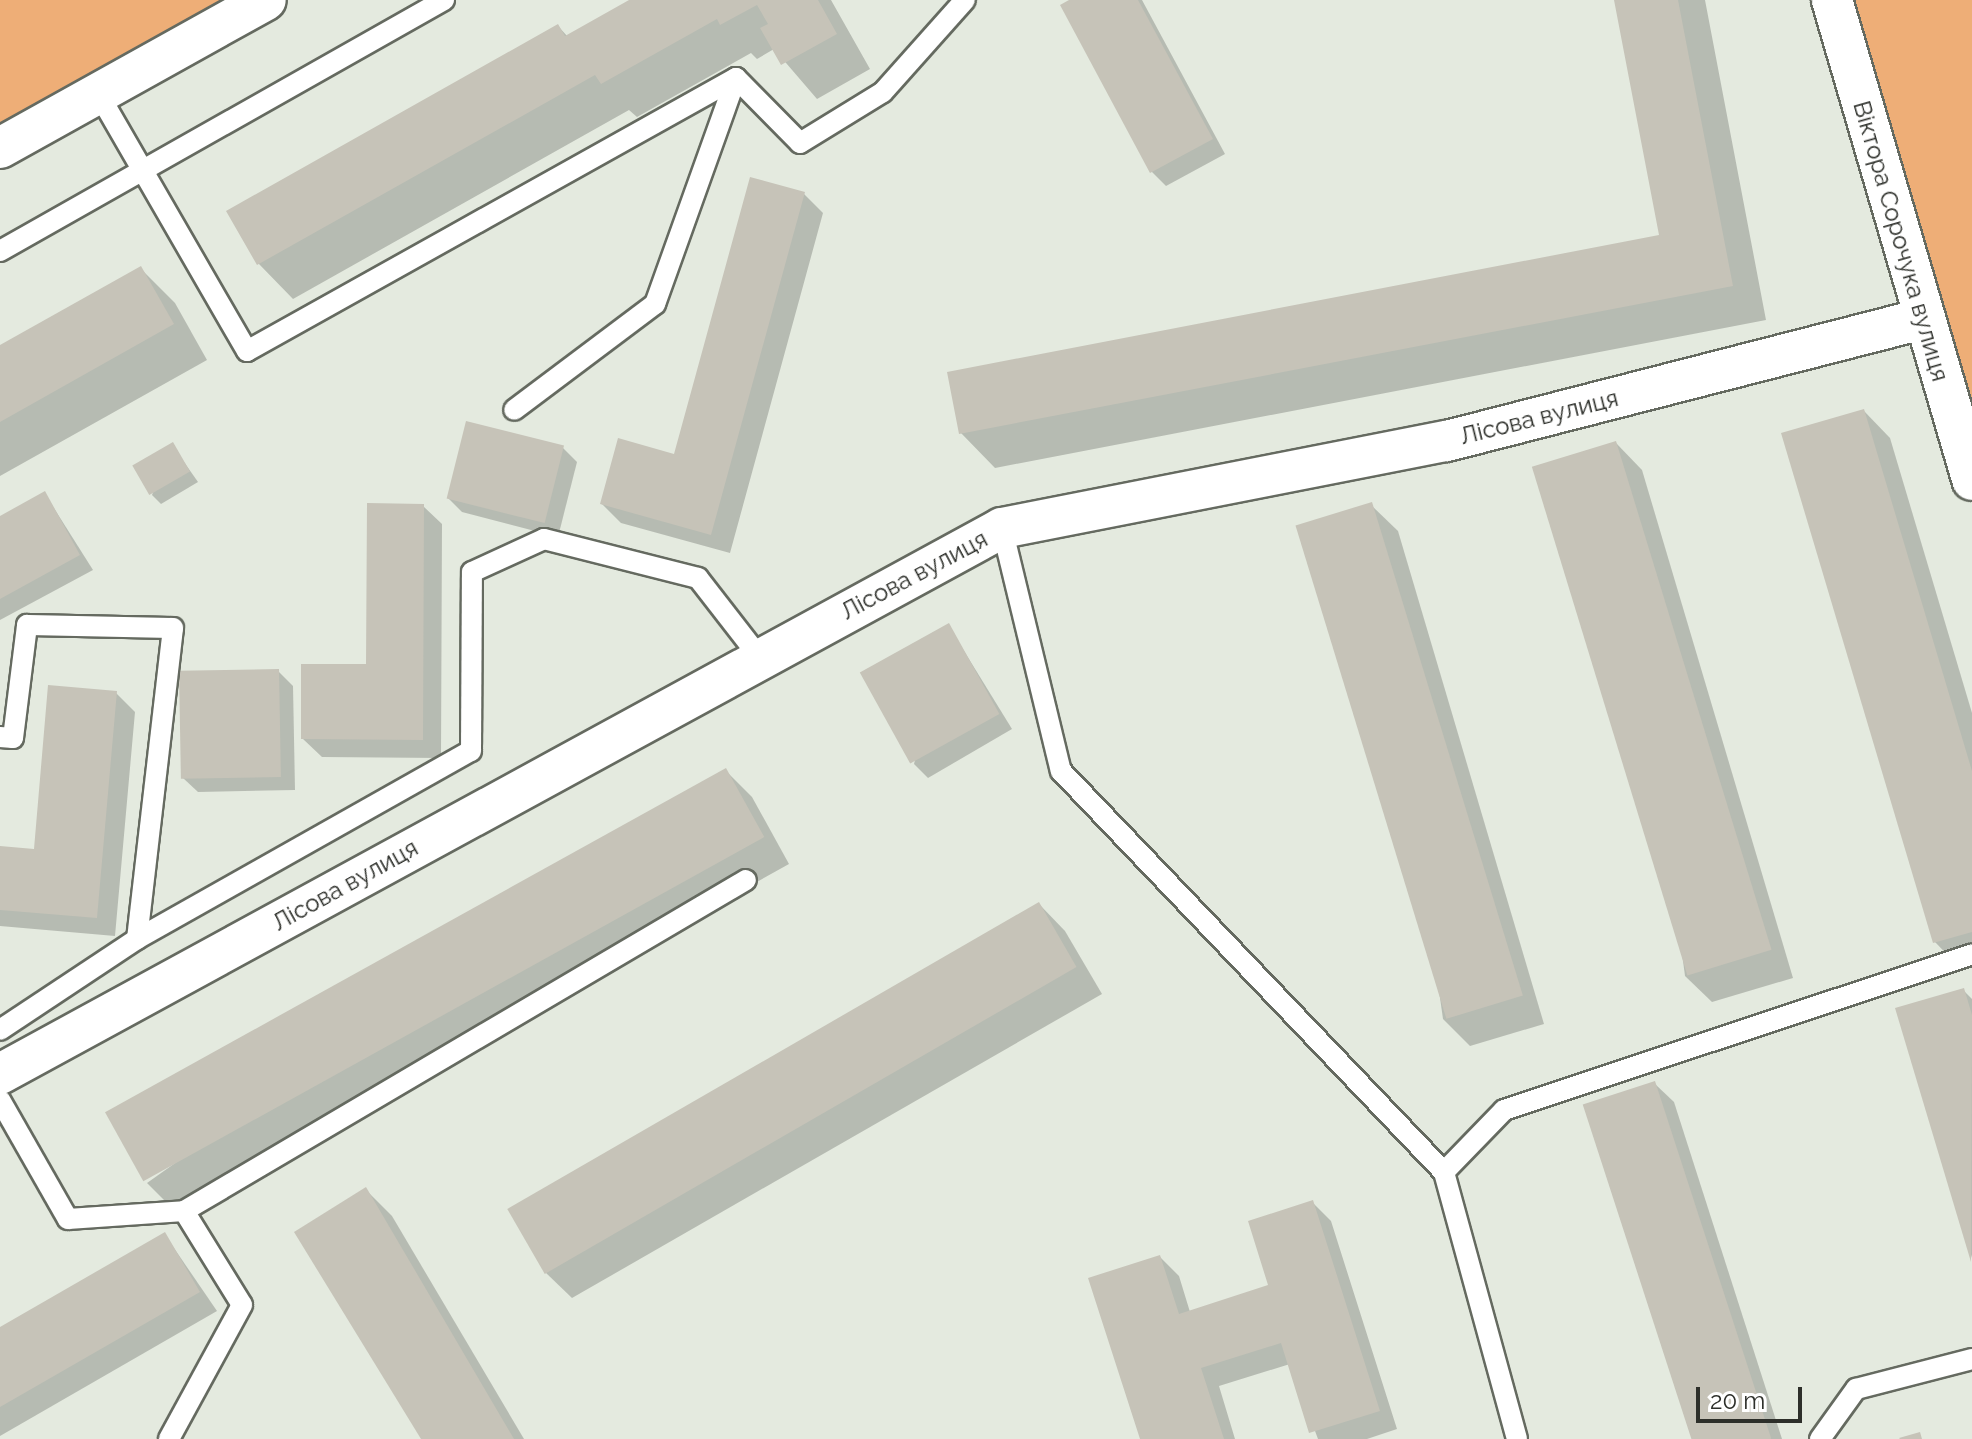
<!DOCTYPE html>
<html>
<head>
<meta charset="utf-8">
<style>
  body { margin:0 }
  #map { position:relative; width:1972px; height:1439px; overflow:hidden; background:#e4eadf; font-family:Raleway,sans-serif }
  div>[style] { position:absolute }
  .green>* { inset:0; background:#eeae77 }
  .shadow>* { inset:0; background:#0003 }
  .building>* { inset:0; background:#c6c3b8; transform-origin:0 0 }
  .roads { filter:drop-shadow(2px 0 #656a60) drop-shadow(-2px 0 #656a60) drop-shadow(0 2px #656a60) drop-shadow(0 -2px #656a60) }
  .service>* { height:20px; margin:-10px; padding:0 10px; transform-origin:10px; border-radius:10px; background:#fff }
  .minor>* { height:40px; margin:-20px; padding:0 20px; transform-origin:20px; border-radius:20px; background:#fff }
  span { translate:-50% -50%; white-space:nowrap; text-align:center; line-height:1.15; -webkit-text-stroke:8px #fff; paint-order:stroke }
  .street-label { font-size:24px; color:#2d2f2a }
  .scale { position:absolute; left:1696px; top:1387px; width:106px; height:36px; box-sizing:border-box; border:4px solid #2d2f2a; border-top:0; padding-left:10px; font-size:24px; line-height:28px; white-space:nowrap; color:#2d2f2a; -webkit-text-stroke:6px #fff; paint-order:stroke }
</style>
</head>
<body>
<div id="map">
  <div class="green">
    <i style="clip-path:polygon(0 0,266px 0,0 148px)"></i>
    <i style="clip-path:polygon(1832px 0,1972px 0,1972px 480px)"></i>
  </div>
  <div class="shadow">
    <i style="clip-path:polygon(633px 0,831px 0,870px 69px,817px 99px,774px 49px,757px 59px,751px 53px,637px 117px,629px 110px,293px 299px,259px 264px,229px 212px,558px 26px,568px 37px)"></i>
    <i style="clip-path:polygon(1073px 0,1142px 0,1225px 154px,1166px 186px,1152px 172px,1062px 6px)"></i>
    <i style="clip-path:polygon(1616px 0,1705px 0,1766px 320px,995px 468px,961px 433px,1662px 237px)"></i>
    <i style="clip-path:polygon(804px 194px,823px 213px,730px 553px,621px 523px,602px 504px,675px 456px)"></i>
    <i style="clip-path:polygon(140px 268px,175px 303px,207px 360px,0 476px,0 347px)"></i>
    <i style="clip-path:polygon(1864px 411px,1890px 438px,1972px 713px,1972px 966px,1961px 969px,1935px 942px)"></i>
    <i style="clip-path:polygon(1616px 443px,1642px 470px,1793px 978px,1712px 1002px,1685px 976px)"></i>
    <i style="clip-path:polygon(172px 445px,198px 482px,161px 504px,152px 495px)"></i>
    <i style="clip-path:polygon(563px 448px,577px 462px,558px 537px,462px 512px,448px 498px)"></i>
    <i style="clip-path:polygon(45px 494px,93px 570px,0 620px,0 518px)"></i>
    <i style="clip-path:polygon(1371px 505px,1398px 531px,1544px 1024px,1470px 1046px,1443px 1019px)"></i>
    <i style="clip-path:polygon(423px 506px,442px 524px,441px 758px,322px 757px,303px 739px,368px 666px)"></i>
    <i style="clip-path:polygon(948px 625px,1012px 729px,928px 778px,914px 764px)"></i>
    <i style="clip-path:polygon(278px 671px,293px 686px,295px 790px,198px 792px,183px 778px)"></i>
    <i style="clip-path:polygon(116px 693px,135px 712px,115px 936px,0 926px,0 848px,35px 851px)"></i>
    <i style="clip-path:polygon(726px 771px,752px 797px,789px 864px,173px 1209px,147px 1183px)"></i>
    <i style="clip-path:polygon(1039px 904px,1065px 931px,1102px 994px,572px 1298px,545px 1272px)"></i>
    <i style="clip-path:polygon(1963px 990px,1972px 999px,1972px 1258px,1898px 1009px)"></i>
    <i style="clip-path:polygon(1655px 1084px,1674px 1102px,1782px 1439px,1693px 1439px)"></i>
    <i style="clip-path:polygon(366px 1190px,392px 1216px,524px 1439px,423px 1439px)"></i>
    <i style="clip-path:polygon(1312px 1202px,1331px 1221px,1397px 1429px,1367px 1439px,1318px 1439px,1290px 1364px,1219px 1386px,1235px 1439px,1142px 1439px,1160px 1257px,1179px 1276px,1190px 1312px,1271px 1286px)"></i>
    <i style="clip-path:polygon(165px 1235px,217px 1311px,0 1436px,0 1329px)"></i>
  </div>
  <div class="building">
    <i style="clip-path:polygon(629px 0,818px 0,837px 34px,781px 65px,760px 28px,768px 24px,757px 5px,720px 25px,717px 19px,601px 84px,595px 75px,257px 265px,226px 211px,558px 24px,565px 36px)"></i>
    <i style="clip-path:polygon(1069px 0,1138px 0,1213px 139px,1150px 173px,1060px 5px)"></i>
    <i style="clip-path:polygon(1614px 0,1678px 0,1733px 286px,959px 434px,947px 372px,1659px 235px)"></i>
    <i style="clip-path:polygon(750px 177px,805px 192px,711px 535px,600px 504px,618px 438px,674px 454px)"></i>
    <i style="clip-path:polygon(141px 266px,174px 324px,0 422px,0 345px)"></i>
    <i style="clip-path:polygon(1864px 409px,1972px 771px,1972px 932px,1933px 943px,1781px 433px)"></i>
    <i style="left:466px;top:421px;width:101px;height:80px;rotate:14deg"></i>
    <i style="left:1616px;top:441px;width:532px;height:88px;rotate:73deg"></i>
    <i style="left:173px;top:442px;width:34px;height:47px;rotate:60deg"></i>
    <i style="clip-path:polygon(45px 491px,80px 555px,0 599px,0 516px)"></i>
    <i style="left:1372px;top:502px;width:516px;height:80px;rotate:73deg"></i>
    <i style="clip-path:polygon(367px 503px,424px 504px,423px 740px,301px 739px,301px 664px,366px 664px)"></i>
    <i style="left:949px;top:623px;width:104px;height:102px;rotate:61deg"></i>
    <i style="left:279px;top:669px;width:108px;height:100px;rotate:89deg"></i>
    <i style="clip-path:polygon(48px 685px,117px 691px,97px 918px,0 910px,0 846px,34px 849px)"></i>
    <i style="left:726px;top:768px;width:79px;height:710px;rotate:61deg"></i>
    <i style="left:1039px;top:902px;width:75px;height:614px;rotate:60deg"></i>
    <i style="clip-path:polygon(1964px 988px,1972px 1015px,1971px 1262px,1895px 1008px)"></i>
    <i style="left:1655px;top:1081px;width:376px;height:76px;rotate:72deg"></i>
    <i style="clip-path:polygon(366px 1187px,514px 1439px,421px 1439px,294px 1232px)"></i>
    <i style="clip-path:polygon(1313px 1200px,1380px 1411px,1309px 1433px,1281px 1343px,1201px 1368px,1224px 1439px,1140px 1439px,1088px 1278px,1160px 1255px,1179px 1314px,1268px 1285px,1248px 1221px)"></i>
    <i style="clip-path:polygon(165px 1232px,200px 1292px,0 1407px,0 1327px)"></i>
    <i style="clip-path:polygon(1920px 1432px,1922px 1439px,1900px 1439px,1899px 1438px)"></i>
  </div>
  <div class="roads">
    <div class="service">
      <i style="left:736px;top:78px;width:91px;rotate:45.4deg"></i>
      <i style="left:800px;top:143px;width:97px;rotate:-31.6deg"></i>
      <i style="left:883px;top:92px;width:123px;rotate:-48.3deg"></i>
      <i style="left:98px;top:93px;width:298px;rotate:60deg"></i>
      <i style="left:247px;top:351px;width:560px;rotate:-29.17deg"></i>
      <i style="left:736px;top:78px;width:240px;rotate:109.7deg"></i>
      <i style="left:655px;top:304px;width:176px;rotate:143.1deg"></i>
      <i style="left:0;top:251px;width:510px;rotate:-29.48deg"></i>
      <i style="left:1002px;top:528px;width:250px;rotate:76.4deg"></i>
      <i style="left:1061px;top:771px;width:555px;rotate:46.32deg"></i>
      <i style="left:0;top:737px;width:13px;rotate:4deg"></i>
      <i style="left:13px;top:738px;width:114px;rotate:-82.9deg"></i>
      <i style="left:27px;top:625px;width:146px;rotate:1.2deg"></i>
      <i style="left:173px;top:628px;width:313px;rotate:96.6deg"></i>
      <i style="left:137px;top:939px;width:164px;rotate:146.4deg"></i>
      <i style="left:137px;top:939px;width:383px;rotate:-29.4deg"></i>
      <i style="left:471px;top:751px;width:179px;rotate:-89.7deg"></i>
      <i style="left:472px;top:572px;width:79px;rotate:-24.6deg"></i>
      <i style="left:544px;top:539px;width:159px;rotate:14.2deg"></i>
      <i style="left:698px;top:578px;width:101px;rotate:52.2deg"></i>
      <i style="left:0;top:1100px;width:137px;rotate:60.3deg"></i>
      <i style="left:68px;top:1219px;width:116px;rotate:-3.9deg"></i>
      <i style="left:184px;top:1211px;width:110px;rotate:58.3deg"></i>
      <i style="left:242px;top:1305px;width:153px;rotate:118.6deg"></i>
      <i style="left:184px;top:1211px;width:652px;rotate:-30.5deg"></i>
      <i style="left:1517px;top:1439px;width:277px;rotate:-105.3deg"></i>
      <i style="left:1444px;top:1172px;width:86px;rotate:-45.9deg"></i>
      <i style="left:1504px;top:1110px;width:493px;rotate:-18.4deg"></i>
      <i style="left:1820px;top:1439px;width:62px;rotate:-54.2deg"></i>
      <i style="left:1856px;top:1389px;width:120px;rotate:-14.5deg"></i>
    </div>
    <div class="minor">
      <i style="left:1832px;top:0;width:500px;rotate:73.7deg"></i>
      <i style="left:0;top:148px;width:304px;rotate:-29.1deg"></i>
      <i style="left:0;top:1074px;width:1141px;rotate:-28.59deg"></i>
      <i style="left:1002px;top:528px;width:453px;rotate:-11.1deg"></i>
      <i style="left:1447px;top:441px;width:489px;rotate:-14.4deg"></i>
    </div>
  </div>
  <div class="street-label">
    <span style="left:1901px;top:241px;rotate:74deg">Віктора Сорочука вулиця</span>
    <span style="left:1539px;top:417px;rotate:-14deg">Лісова вулиця</span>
    <span style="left:914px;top:575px;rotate:-28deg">Лісова вулиця</span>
    <span style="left:345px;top:885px;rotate:-29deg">Лісова вулиця</span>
  </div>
  <div class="scale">20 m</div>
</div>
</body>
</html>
